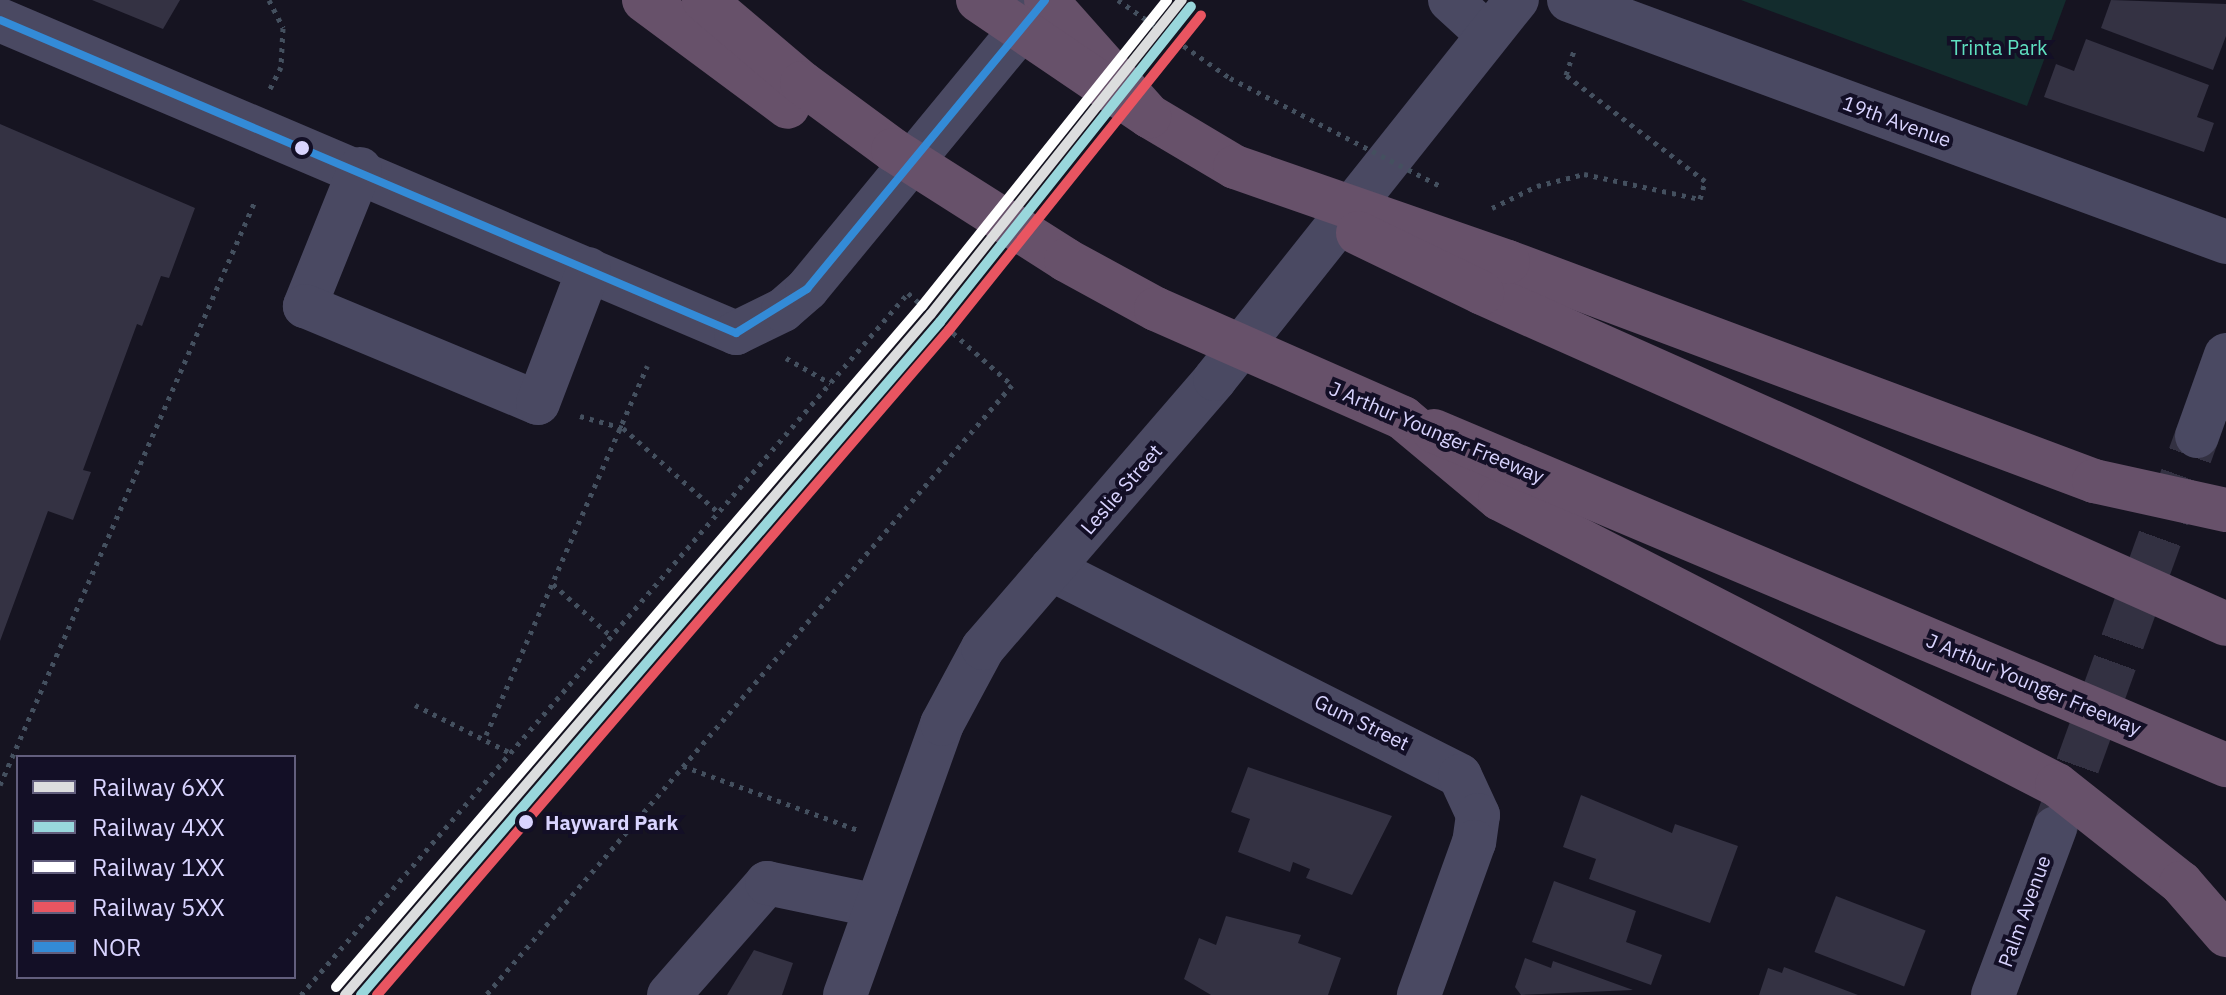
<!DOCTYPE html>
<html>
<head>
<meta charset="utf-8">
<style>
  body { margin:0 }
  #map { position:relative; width:2226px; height:995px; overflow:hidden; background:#161421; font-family:"IBM Plex Sans",sans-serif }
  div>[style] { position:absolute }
  .green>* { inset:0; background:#132c2d }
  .building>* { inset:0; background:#343243; transform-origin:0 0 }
  .minor-tunnel>* { height:44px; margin-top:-22px; transform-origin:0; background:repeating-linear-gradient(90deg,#333142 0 44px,transparent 0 66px) }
  .path>* { height:5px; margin-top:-2.5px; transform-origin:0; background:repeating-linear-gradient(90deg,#44505f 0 4px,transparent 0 10px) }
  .minor>* { height:44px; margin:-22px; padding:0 22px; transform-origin:22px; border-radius:22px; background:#4a4962 }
  .highway>* { height:44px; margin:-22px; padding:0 22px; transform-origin:22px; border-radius:22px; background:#67516a }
  .path-bridge>* { height:5px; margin-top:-2.5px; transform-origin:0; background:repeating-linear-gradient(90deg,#44505f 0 4px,transparent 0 10px) }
  .highway-bridge>* { height:44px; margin:-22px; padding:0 22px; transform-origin:22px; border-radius:22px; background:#67516a }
  .bus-1>* { height:8px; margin:-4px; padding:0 4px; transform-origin:4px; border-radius:4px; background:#338bd7 }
  .rail-1>* { height:10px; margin:-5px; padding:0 5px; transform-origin:5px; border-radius:5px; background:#dcddde }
  .rail-2>* { height:10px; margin:-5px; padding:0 5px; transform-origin:5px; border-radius:5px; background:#99d7dc }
  .rail-3>* { height:10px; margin:-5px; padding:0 5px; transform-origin:5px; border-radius:5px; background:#fff }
  .rail-4>* { height:10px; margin:-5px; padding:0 5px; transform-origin:5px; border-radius:5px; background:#e95561 }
  .dots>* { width:22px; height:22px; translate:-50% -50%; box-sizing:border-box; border:4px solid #130f26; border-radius:50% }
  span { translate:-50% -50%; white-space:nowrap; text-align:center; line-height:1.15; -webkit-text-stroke:8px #130f26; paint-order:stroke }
  .park-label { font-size:20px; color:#5fe0c0 }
  .street-label { font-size:20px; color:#d9d4ff }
  .stop-label { font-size:20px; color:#d9d4ff; font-weight:700 }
  .left { translate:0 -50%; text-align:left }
  .legend { position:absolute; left:16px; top:755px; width:280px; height:224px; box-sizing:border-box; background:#130f26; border:2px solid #625e7d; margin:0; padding:10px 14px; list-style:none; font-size:24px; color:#d9d4ff }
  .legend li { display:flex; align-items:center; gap:16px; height:40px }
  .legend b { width:40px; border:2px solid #625e7d }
</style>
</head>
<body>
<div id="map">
  <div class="green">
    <i style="clip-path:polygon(1741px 0,2066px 0,2027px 106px)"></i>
  </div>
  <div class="building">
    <i style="clip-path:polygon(92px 0,180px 0,163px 29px)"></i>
    <i style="clip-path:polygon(2111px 0,2226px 4px,2226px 36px,2213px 70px,2101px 28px)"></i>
    <i style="clip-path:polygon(2086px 39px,2209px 85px,2197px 117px,2214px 123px,2204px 152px,2044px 97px,2056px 64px,2074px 71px)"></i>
    <i style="clip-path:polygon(0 124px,195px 208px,169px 278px,161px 276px,142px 326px,137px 324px,83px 470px,91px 472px,73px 520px,48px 511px,0 641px)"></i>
    <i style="clip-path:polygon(1248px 767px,1392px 816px,1352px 895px,1306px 878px,1310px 869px,1293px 862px,1290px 872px,1238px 852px,1250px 819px,1231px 812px)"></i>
    <i style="clip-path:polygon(1581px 795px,1672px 833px,1675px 824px,1738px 846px,1710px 923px,1589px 879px,1596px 859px,1563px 847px)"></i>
    <i style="clip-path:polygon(1554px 881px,1636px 911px,1626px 942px,1662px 955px,1651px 985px,1532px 942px)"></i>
    <i style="left:1836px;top:896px;width:96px;height:60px;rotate:21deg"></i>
    <i style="clip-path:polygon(1226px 916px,1301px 935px,1298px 943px,1341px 958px,1328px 995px,1211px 995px,1184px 979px,1199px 938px,1216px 945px)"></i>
    <i style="clip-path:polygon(754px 950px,793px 963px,782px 995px,727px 995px)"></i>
    <i style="clip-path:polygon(1525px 958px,1551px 968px,1553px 961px,1633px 990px,1521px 995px,1515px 987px)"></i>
    <i style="clip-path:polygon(1784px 967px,1858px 995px,1759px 995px,1768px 968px,1782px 973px)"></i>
  </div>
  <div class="minor-tunnel">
    <i style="left:2055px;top:828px;width:417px;rotate:-70.1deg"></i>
  </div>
  <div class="path">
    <i style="left:269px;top:0;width:31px;rotate:63deg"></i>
    <i style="left:283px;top:28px;width:39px;rotate:93deg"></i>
    <i style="left:281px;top:67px;width:25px;rotate:117deg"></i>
    <i style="left:1537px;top:186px;width:49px;rotate:-14.3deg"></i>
    <i style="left:1584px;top:174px;width:119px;rotate:12.2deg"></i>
    <i style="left:1700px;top:199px;width:19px;rotate:-74deg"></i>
    <i style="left:1705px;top:181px;width:175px;rotate:-142.7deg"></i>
    <i style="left:1566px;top:75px;width:26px;rotate:-72deg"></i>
    <i style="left:786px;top:358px;width:51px;rotate:29.6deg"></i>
    <i style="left:580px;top:416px;width:45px;rotate:15.6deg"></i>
    <i style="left:623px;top:428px;width:127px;rotate:41.5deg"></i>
    <i style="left:553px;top:584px;width:78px;rotate:41.9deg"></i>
    <i style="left:415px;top:705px;width:107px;rotate:26.6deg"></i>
    <i style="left:486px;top:735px;width:403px;rotate:-66.4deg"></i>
    <i style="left:683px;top:766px;width:186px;rotate:20.1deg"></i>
    <i style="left:0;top:785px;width:637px;rotate:-66.41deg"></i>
    <i style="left:301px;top:995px;width:928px;rotate:-49.15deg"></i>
    <i style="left:908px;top:293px;width:139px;rotate:41.5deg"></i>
    <i style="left:1012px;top:385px;width:805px;rotate:130.77deg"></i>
  </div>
  <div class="minor">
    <i style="left:1450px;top:0;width:47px;rotate:42.4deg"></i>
    <i style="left:1569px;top:0;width:700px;rotate:20.22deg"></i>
    <i style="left:0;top:20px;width:800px;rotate:23.04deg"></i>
    <i style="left:736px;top:333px;width:52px;rotate:-26.1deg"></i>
    <i style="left:783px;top:310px;width:32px;rotate:-41deg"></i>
    <i style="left:807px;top:289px;width:374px;rotate:-50.5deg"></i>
    <i style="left:360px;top:169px;width:148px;rotate:111.9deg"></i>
    <i style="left:305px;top:306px;width:252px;rotate:22.6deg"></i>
    <i style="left:538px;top:403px;width:143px;rotate:-69.2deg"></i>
    <i style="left:2197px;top:436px;width:86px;rotate:-70.3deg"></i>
    <i style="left:1051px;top:569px;width:458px;rotate:26.8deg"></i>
    <i style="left:1460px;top:776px;width:43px;rotate:65.2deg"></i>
    <i style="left:1478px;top:815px;width:27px;rotate:98deg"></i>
    <i style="left:1474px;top:842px;width:163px;rotate:109.8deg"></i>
    <i style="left:669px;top:995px;width:149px;rotate:-48.8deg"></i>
    <i style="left:767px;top:883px;width:112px;rotate:11.8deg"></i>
    <i style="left:845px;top:995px;width:288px;rotate:-70.3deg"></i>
    <i style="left:942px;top:724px;width:86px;rotate:-61.7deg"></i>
    <i style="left:983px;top:648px;width:355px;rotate:-49.2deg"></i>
    <i style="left:1215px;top:379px;width:485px;rotate:-51.5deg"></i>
    <i style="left:1993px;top:995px;width:178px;rotate:-69.6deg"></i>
  </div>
  <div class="highway">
    <i style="left:644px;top:0;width:179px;rotate:36.6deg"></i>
    <i style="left:704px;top:0;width:128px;rotate:40.3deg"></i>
    <i style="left:1046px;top:0;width:155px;rotate:48.4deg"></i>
    <i style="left:1149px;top:116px;width:100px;rotate:30.7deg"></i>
    <i style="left:1508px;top:262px;width:626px;rotate:20.49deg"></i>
    <i style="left:2094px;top:481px;width:135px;rotate:12.4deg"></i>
    <i style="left:1482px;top:293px;width:814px;rotate:23.98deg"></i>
    <i style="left:1403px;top:418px;width:126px;rotate:39.9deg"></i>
    <i style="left:1500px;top:499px;width:626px;rotate:27.18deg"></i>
    <i style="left:2057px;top:785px;width:158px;rotate:38.3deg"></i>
    <i style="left:2181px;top:883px;width:69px;rotate:49.1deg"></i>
    <i style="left:1434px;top:431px;width:860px;rotate:22.87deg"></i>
  </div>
  <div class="path-bridge">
    <i style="left:1118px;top:0;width:136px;rotate:34.9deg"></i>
    <i style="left:1230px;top:78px;width:238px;rotate:27.2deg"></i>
    <i style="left:1492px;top:208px;width:50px;rotate:-26.1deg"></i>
  </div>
  <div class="highway-bridge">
    <i style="left:978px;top:0;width:207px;rotate:34.2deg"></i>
    <i style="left:802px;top:83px;width:113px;rotate:36.4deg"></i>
    <i style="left:893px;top:150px;width:205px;rotate:32.4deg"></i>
    <i style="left:1066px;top:260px;width:102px;rotate:28.6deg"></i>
    <i style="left:1156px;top:309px;width:270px;rotate:23.8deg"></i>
    <i style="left:1235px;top:167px;width:289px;rotate:19.2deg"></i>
    <i style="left:1358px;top:233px;width:138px;rotate:25.8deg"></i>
  </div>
  <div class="bus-1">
    <i style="left:0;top:20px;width:800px;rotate:23.04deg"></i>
    <i style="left:736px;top:333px;width:84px;rotate:-31.8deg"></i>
    <i style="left:807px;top:289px;width:374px;rotate:-50.5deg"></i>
  </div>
  <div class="rail-1">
    <i style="left:345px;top:995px;width:898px;rotate:-49.29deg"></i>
    <i style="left:931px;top:314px;width:402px;rotate:-51.4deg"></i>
  </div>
  <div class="rail-2">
    <i style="left:361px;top:995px;width:888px;rotate:-49.29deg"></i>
    <i style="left:940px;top:322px;width:403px;rotate:-51.5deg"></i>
  </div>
  <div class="rail-3">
    <i style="left:336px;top:987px;width:898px;rotate:-49.29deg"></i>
    <i style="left:922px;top:306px;width:392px;rotate:-51.3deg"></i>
  </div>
  <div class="rail-4">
    <i style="left:377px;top:995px;width:877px;rotate:-49.3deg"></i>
    <i style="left:949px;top:330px;width:403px;rotate:-51.3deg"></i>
  </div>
  <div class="dots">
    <i style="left:302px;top:148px;background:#d9d4ff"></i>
    <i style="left:526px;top:822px;background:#d9d4ff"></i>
  </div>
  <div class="park-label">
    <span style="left:1999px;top:47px">Trinta Park</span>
  </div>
  <div class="street-label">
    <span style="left:1897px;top:121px;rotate:20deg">19th Avenue</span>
    <span style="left:1437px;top:432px;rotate:23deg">J Arthur Younger Freeway</span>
    <span style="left:1121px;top:489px;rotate:-49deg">Leslie Street</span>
    <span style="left:2034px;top:684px;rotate:23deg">J Arthur Younger Freeway</span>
    <span style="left:1362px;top:722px;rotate:26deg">Gum Street</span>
    <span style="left:2024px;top:911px;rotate:-70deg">Palm Avenue</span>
  </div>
  <div class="stop-label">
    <span class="left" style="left:545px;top:822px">Hayward Park</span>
  </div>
  <ul class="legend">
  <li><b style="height:10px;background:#dcddde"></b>Railway 6XX</li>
  <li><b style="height:10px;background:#99d7dc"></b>Railway 4XX</li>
  <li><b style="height:10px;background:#fff"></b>Railway 1XX</li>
  <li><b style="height:10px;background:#e95561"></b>Railway 5XX</li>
  <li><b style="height:10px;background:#338bd7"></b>NOR</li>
  </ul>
</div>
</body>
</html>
